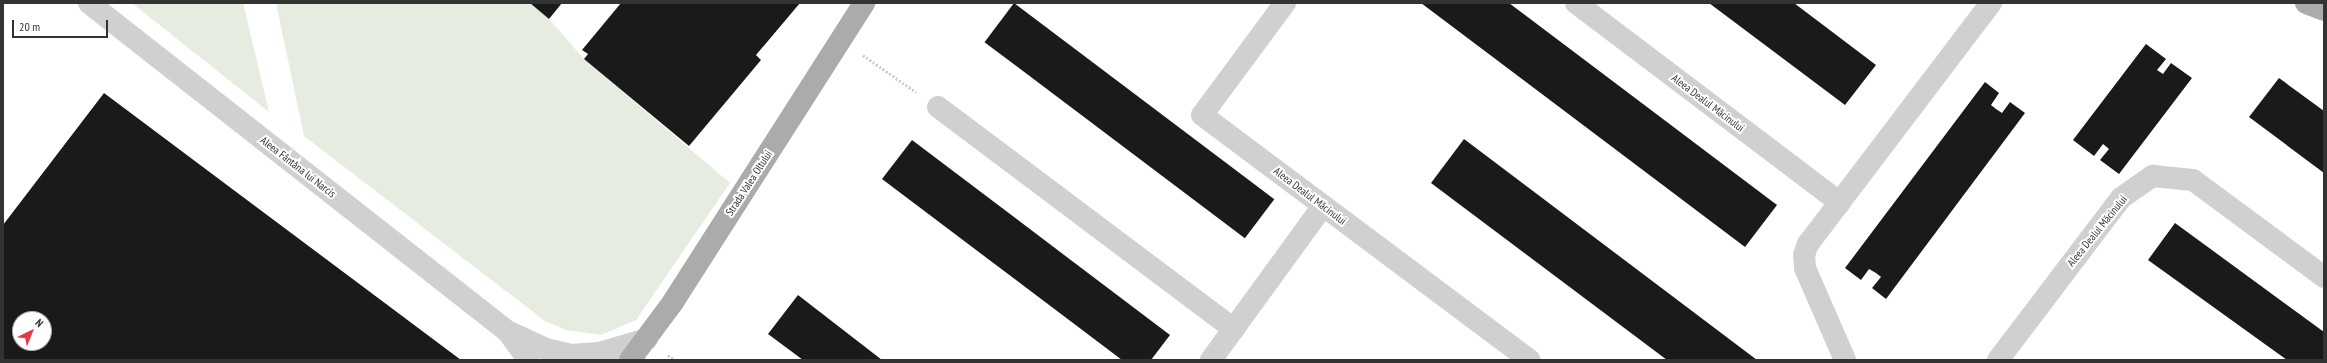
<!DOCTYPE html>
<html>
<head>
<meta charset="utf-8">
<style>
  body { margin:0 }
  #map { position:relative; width:2327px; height:363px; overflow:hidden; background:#fff; font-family:"PT Sans Narrow",sans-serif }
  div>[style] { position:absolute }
  .green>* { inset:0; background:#e6ecdf }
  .building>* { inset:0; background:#1a1a1a; transform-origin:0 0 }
  .path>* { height:2.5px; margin-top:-1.25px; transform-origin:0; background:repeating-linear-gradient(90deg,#cdcdcd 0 2px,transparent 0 4px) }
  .minor>* { height:22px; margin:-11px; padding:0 11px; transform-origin:11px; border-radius:11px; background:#d0d0d0 }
  .major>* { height:22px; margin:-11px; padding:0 11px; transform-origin:11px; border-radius:11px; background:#ababab }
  span { translate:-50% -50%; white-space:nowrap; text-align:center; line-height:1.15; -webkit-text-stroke:4px #fff; paint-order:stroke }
  .street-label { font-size:11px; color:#333 }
  .frame { position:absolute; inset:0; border:4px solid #333; pointer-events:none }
  .north { position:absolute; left:12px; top:311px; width:40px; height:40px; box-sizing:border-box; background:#fff; border:1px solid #adadad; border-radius:50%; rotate:43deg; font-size:11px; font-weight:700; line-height:16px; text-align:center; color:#333 }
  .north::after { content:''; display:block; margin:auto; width:14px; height:18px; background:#e63946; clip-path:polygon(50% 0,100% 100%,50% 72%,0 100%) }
  .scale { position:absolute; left:12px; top:20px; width:96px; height:18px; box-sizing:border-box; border:2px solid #333; border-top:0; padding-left:5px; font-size:12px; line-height:14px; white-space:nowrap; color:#333; -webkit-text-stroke:3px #fff; paint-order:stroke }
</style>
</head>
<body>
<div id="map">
  <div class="green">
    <i style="clip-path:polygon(132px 3px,243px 3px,269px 112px)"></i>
    <i style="clip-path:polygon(276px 3px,530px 3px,549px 19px,584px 59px,730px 183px,636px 320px,601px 335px,566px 330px,545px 321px,304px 136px)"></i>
  </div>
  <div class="building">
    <i style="clip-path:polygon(530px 3px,562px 3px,549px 19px)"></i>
    <i style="clip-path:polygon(621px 3px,800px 3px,756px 55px,761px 60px,689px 146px,584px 59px,588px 54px,582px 50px)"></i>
    <i style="left:1014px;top:3px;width:326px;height:49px;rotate:37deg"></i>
    <i style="clip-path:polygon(1421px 3px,1509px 3px,1777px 205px,1745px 247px)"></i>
    <i style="clip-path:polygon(1709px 3px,1794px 3px,1876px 65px,1845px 105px)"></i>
    <i style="clip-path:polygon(2146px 44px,2166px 59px,2157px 70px,2163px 74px,2171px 63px,2192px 78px,2119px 174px,2100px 160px,2109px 149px,2103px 144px,2094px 156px,2073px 140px)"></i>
    <i style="clip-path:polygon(2279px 78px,2324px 111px,2324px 173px,2249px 117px)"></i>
    <i style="clip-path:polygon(1985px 82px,1999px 93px,1991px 105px,1996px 109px,2002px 113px,2010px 102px,2025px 113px,1886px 299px,1872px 288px,1881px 277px,1876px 273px,1869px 269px,1861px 280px,1845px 268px)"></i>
    <i style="clip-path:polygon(evenodd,104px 93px,461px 360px,3px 360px,3px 225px,104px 93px,20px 319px,44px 319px,44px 343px,20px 343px,20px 319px)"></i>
    <i style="clip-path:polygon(1464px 139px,1757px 360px,1667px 360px,1431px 183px)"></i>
    <i style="clip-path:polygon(912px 140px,1170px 335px,1151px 360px,1122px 360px,882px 179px)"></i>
    <i style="clip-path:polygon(2175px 223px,2324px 332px,2324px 360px,2287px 360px,2148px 260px)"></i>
    <i style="clip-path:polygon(798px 295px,882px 360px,803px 360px,768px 334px)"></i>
  </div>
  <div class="path">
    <i style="left:863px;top:55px;width:65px;rotate:34.9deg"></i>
    <i style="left:668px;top:355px;width:9px;rotate:36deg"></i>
  </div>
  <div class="minor">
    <i style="left:89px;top:3px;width:531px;rotate:38.12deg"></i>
    <i style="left:507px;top:331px;width:43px;rotate:24.8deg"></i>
    <i style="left:546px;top:349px;width:26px;rotate:13deg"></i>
    <i style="left:571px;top:355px;width:28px;rotate:-4deg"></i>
    <i style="left:599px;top:353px;width:50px;rotate:-16.3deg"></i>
    <i style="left:1285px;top:3px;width:139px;rotate:126.5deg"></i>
    <i style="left:1202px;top:115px;width:409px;rotate:36.8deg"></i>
    <i style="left:1576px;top:3px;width:331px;rotate:37.1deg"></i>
    <i style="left:938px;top:107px;width:370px;rotate:36.9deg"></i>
    <i style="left:508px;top:332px;width:34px;rotate:54deg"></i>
    <i style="left:1211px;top:360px;width:190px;rotate:-54deg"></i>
    <i style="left:1845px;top:360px;width:100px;rotate:-113.5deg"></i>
    <i style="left:1805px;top:268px;width:13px;rotate:-94deg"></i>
    <i style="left:1804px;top:255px;width:12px;rotate:-70deg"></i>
    <i style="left:1808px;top:244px;width:303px;rotate:-52.8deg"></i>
    <i style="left:1998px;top:360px;width:203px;rotate:-52.8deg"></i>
    <i style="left:2121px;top:198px;width:39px;rotate:-35deg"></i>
    <i style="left:2153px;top:176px;width:40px;rotate:5.7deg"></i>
    <i style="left:2193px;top:180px;width:163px;rotate:36.5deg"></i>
  </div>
  <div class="major">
    <i style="left:2306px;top:3px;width:19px;rotate:21deg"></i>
    <i style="left:630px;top:360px;width:72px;rotate:-53.4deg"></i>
    <i style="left:673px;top:302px;width:355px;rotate:-57.4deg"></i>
  </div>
  <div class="street-label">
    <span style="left:1708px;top:103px;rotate:37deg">Aleea Dealul Măcinului</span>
    <span style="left:298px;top:167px;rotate:38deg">Aleea Fântâna lui Narcis</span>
    <span style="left:749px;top:183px;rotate:-57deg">Strada Valea Oltului</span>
    <span style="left:1310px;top:196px;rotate:37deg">Aleea Dealul Măcinului</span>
    <span style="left:2097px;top:231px;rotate:-51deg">Aleea Dealul Măcinului</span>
  </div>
  <div class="frame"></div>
  <div class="north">N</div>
  <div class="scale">20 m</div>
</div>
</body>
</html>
